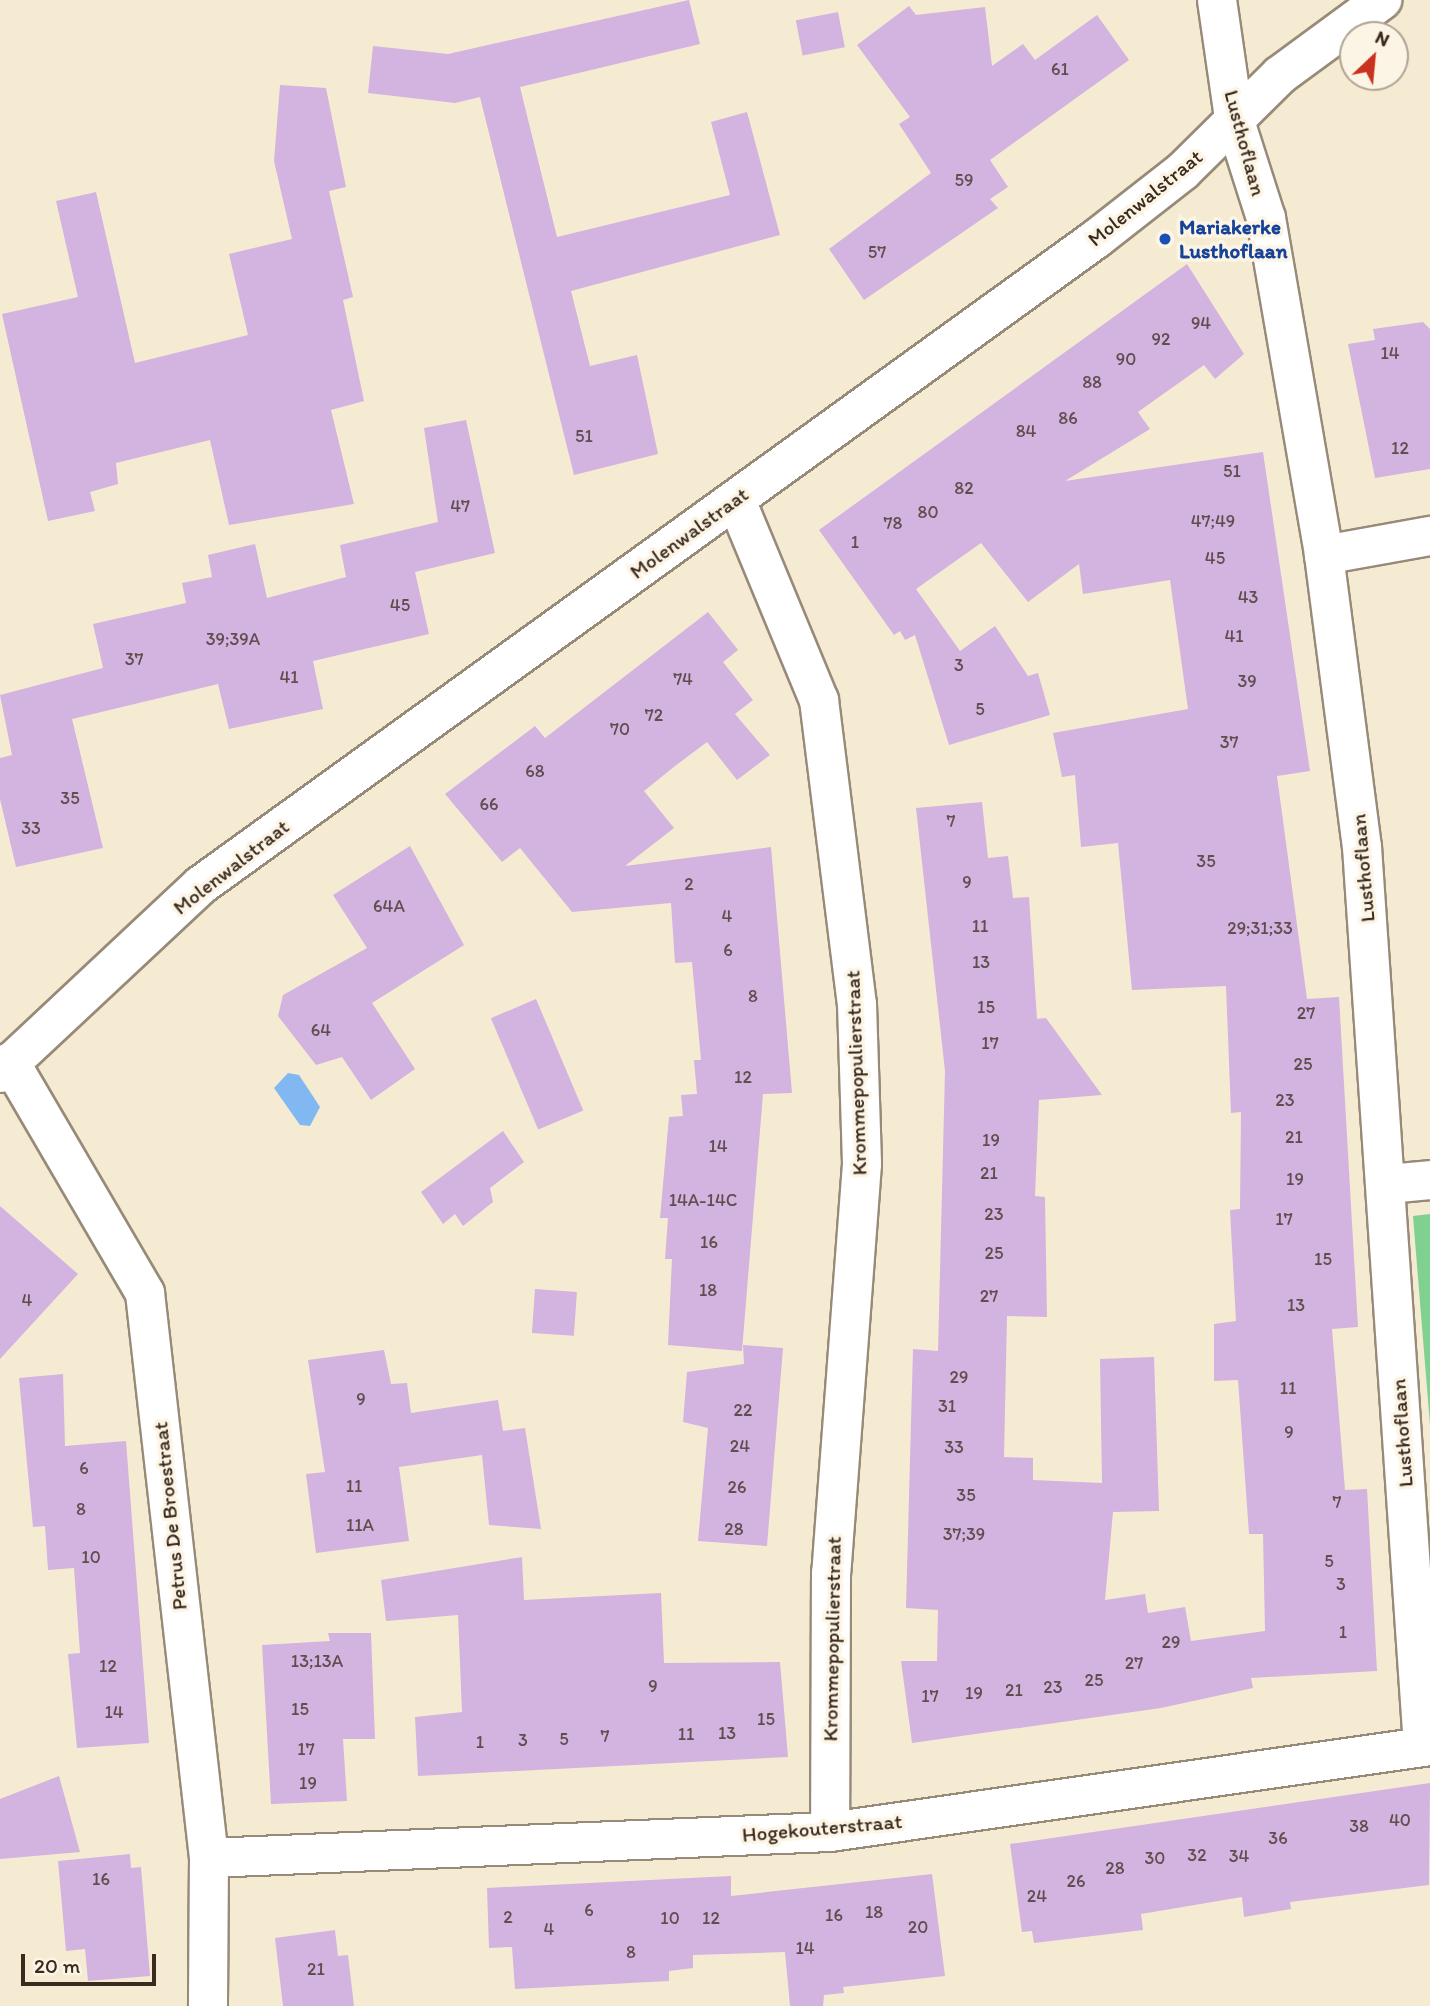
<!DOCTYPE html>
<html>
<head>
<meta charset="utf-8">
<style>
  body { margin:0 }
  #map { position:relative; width:1430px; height:2006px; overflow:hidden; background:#f5ebd3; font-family:Itim,sans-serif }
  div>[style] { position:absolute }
  .green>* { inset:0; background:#7fd091 }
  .water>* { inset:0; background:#81b8f1 }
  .building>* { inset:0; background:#d3b3df; transform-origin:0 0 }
  .roads { filter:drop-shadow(2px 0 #988a78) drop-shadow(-2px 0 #988a78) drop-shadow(0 2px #988a78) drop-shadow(0 -2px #988a78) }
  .minor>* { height:38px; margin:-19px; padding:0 19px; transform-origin:19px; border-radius:19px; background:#fff }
  .dots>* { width:19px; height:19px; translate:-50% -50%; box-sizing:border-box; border:4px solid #fcf5e5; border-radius:50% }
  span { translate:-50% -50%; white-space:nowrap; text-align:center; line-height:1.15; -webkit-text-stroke:7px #fcf5e5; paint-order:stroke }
  .number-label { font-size:18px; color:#614c4e }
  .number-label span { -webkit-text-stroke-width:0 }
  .street-label { font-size:21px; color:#3b2a1e }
  .transit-label { font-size:21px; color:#164399; font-weight:700 }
  .left { translate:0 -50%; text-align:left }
  .north { position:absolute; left:1339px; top:21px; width:70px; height:70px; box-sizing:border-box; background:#fcf5e5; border:2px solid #afa495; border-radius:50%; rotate:26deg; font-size:19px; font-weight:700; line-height:28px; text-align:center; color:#3b2a1e }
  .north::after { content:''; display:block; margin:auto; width:24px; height:32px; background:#c8321e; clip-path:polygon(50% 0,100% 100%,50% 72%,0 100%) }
  .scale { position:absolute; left:21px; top:1954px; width:135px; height:32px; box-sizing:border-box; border:4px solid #3b2a1e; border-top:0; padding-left:9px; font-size:21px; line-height:24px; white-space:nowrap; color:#3b2a1e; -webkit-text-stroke:5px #fcf5e5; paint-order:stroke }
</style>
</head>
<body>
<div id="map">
  <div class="green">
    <i style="clip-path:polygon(1430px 1214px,1430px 1425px,1413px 1216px)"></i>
  </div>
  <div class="water">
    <i style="clip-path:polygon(288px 1073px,299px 1075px,320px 1107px,310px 1126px,300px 1125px,274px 1088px)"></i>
  </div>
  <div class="building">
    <i style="clip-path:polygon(689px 0,700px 44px,520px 87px,557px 237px,730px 195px,711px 122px,747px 112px,780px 235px,571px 291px,590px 366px,637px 355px,658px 454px,574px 475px,480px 97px,455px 103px,368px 93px,373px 46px,448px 54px)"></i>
    <i style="clip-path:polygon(909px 6px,916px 15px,985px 7px,992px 66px,1023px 44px,1035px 60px,1097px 15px,1129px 60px,990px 160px,1008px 187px,990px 199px,998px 208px,864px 300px,829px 249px,931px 173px,899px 124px,910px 117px,857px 45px)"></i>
    <i style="left:838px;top:12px;width:36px;height:43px;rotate:79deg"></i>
    <i style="clip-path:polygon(280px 85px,326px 88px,346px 187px,329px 191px,353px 297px,343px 300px,364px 401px,331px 410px,354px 504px,229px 525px,210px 440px,116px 463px,118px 484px,90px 492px,95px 511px,48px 521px,2px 314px,78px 297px,56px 201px,96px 192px,135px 363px,248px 335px,229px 254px,292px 239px,274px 161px)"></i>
    <i style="clip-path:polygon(1187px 264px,1244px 354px,1215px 379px,1204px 365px,1138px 412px,1150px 429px,1065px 481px,1263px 452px,1310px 771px,1277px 776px,1307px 999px,1339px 997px,1358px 1327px,1332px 1329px,1345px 1490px,1367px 1489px,1377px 1671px,1251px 1678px,1253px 1688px,1161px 1708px,912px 1743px,901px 1661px,937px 1661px,938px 1610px,906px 1608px,913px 1349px,938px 1351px,945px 1071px,916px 808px,982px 802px,988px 858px,1008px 856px,1013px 898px,1029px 897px,1037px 1019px,1046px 1018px,1102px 1095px,1039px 1100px,1035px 1196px,1045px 1197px,1047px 1317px,1007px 1316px,1004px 1457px,1033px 1458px,1033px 1480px,1102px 1483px,1100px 1359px,1154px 1357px,1159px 1511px,1113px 1512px,1105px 1600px,1145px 1594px,1148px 1613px,1185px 1607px,1191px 1641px,1265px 1631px,1263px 1534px,1249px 1534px,1238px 1380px,1214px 1381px,1214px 1324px,1236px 1321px,1230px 1210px,1240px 1209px,1241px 1112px,1231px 1113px,1226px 986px,1132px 990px,1118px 843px,1081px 847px,1075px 775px,1062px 777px,1053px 733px,1188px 709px,1170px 580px,1083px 594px,1079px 564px,1028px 602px,981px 543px,916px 589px,960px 651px,995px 626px,1028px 676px,1038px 673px,1050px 715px,949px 745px,915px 635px,905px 640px,900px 631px,894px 635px,819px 530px)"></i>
    <i style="clip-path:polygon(1423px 322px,1430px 329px,1430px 469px,1375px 478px,1348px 344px,1375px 340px,1373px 329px)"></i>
    <i style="clip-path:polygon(466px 420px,495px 553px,415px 572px,429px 634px,313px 661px,323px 709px,229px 729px,218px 684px,72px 719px,103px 848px,16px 867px,0 799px,0 758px,12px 755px,0 695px,103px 668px,93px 624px,186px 603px,182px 583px,212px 577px,208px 555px,255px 544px,267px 598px,346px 577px,340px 545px,438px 522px,424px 428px)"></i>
    <i style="clip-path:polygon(708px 612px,738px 650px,723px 662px,753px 700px,735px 714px,770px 755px,737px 780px,707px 742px,675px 766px,644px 791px,674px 828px,625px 866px,771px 847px,792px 1093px,763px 1094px,742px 1351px,668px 1345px,672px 1259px,665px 1259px,668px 1218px,660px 1218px,669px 1117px,683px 1116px,681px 1095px,697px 1094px,694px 1060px,701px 1060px,692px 962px,675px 963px,671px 903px,572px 912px,520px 848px,502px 862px,445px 794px,535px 726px,545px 738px)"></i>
    <i style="clip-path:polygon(410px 846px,464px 945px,372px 1003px,415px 1069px,371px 1100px,342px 1057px,316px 1065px,278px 1016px,283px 995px,367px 948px,333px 895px)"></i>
    <i style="left:536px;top:999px;width:121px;height:49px;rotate:67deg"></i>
    <i style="clip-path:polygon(503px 1131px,524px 1162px,490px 1188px,493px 1202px,463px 1226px,455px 1214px,443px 1224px,421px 1192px)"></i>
    <i style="clip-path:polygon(0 1206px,78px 1274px,0 1359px)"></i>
    <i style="left:535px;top:1289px;width:42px;height:44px;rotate:4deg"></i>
    <i style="clip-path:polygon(743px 1345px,783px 1348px,767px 1546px,698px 1541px,708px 1428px,683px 1422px,687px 1372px,744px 1364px)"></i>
    <i style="clip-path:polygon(384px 1350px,391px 1384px,407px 1383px,411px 1413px,498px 1400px,503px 1431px,525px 1428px,541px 1529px,489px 1525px,482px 1455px,399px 1467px,409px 1541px,316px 1553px,306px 1474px,325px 1472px,308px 1360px)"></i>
    <i style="clip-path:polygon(63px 1374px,65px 1446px,126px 1441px,149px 1743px,77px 1748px,68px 1654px,80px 1653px,74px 1568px,48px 1570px,45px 1526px,33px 1527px,19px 1378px)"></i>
    <i style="clip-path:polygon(522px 1557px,524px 1600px,661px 1593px,664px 1663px,780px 1662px,788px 1757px,418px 1776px,415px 1717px,462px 1712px,458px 1615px,386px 1621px,381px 1580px)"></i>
    <i style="clip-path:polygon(328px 1633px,371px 1633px,375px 1739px,343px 1739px,347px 1801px,271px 1804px,262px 1645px,330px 1641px)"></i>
    <i style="clip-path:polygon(59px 1776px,80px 1852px,0 1859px,0 1799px)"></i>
    <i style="clip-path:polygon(1430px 1783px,1429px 1885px,1290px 1902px,1291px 1909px,1244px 1917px,1242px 1897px,1141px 1914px,1143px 1930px,1034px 1943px,1032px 1931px,1022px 1932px,1010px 1844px)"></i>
    <i style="clip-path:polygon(130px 1854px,131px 1868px,141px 1867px,150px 1976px,88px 1981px,85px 1949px,66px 1951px,58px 1861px)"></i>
    <i style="clip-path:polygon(932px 1874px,945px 1976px,843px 1987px,844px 1993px,824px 1995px,823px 2006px,790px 2006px,785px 1952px,693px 1955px,693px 1968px,669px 1971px,669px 1981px,515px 1989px,512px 1947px,489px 1948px,487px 1888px,731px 1876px,731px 1896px)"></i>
    <i style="clip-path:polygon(335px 1930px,338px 1956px,348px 1955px,354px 2006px,283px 2006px,275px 1938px)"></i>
  </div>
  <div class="roads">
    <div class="minor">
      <i style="left:1217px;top:0;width:119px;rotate:81.8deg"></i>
      <i style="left:1234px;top:118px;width:105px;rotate:72.3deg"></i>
      <i style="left:1266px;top:218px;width:342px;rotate:80.2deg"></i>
      <i style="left:1324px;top:555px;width:294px;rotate:82.6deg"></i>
      <i style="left:1362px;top:847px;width:902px;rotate:86.12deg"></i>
      <i style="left:736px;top:500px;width:217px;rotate:67.5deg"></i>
      <i style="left:819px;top:700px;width:306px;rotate:82.9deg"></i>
      <i style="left:857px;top:1004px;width:160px;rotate:88.2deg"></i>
      <i style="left:862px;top:1164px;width:409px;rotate:94.3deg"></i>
      <i style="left:831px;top:1572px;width:260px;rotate:90.2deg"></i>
      <i style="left:1324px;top:555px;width:108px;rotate:-10.2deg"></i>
      <i style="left:10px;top:1062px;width:268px;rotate:59.7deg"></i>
      <i style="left:145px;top:1293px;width:569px;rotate:83.54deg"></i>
      <i style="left:209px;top:1858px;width:148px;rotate:90.4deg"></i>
      <i style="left:0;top:1073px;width:275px;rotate:-43.1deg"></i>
      <i style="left:201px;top:885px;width:1104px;rotate:-35.82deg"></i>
      <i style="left:1096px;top:239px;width:110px;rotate:-38deg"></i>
      <i style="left:1183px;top:171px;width:136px;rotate:-44.7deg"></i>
      <i style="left:1280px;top:75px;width:127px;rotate:-36.3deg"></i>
      <i style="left:1388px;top:1184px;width:42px;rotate:-5.4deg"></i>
      <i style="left:209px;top:1858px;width:622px;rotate:-2.4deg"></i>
      <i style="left:830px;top:1832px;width:606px;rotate:-8.16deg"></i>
    </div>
  </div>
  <div class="dots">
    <i style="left:1165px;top:239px;background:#1a4fb4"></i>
  </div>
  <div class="number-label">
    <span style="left:1060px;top:69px">61</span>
    <span style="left:964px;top:180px">59</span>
    <span style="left:877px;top:252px">57</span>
    <span style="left:1201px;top:323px">94</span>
    <span style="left:1161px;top:339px">92</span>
    <span style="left:1390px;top:353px">14</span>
    <span style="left:1126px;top:359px">90</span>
    <span style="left:1092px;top:382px">88</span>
    <span style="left:1068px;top:418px">86</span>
    <span style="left:1026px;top:431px">84</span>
    <span style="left:584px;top:436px">51</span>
    <span style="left:1400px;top:448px">12</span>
    <span style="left:1232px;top:471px">51</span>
    <span style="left:964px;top:488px">82</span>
    <span style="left:460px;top:506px">47</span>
    <span style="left:928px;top:512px">80</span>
    <span style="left:1213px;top:521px">47;49</span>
    <span style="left:893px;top:523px">78</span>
    <span style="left:855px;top:542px">1</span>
    <span style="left:1215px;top:558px">45</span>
    <span style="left:1248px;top:597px">43</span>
    <span style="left:400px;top:605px">45</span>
    <span style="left:1234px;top:636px">41</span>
    <span style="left:233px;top:639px">39;39A</span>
    <span style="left:134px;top:659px">37</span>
    <span style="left:959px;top:665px">3</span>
    <span style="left:289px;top:677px">41</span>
    <span style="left:683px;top:679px">74</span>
    <span style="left:1247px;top:681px">39</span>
    <span style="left:980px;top:709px">5</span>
    <span style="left:654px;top:715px">72</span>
    <span style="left:620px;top:729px">70</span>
    <span style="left:1229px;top:742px">37</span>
    <span style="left:535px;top:771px">68</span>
    <span style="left:70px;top:798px">35</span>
    <span style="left:489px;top:804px">66</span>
    <span style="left:951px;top:821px">7</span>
    <span style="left:31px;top:828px">33</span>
    <span style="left:1206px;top:861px">35</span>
    <span style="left:967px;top:882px">9</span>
    <span style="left:689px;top:884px">2</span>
    <span style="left:389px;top:906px">64A</span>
    <span style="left:727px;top:916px">4</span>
    <span style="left:980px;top:926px">11</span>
    <span style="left:1260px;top:928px">29;31;33</span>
    <span style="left:728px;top:950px">6</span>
    <span style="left:981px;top:962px">13</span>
    <span style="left:753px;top:996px">8</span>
    <span style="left:986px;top:1007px">15</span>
    <span style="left:1306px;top:1013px">27</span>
    <span style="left:321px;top:1030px">64</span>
    <span style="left:990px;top:1043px">17</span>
    <span style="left:1303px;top:1064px">25</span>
    <span style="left:743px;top:1077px">12</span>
    <span style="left:1285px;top:1100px">23</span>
    <span style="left:1294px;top:1137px">21</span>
    <span style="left:991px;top:1140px">19</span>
    <span style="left:718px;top:1146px">14</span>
    <span style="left:989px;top:1173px">21</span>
    <span style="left:1295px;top:1179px">19</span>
    <span style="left:703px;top:1200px">14A-14C</span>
    <span style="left:994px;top:1214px">23</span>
    <span style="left:1284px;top:1219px">17</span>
    <span style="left:709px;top:1242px">16</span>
    <span style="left:994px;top:1253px">25</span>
    <span style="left:1323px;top:1259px">15</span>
    <span style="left:708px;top:1290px">18</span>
    <span style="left:989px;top:1296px">27</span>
    <span style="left:27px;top:1300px">4</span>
    <span style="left:1296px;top:1305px">13</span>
    <span style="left:959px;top:1377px">29</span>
    <span style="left:1288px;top:1388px">11</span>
    <span style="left:361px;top:1399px">9</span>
    <span style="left:947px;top:1406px">31</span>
    <span style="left:743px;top:1410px">22</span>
    <span style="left:1289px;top:1432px">9</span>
    <span style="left:740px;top:1446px">24</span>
    <span style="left:954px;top:1447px">33</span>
    <span style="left:84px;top:1468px">6</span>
    <span style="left:354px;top:1486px">11</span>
    <span style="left:737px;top:1487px">26</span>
    <span style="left:966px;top:1495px">35</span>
    <span style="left:1337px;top:1502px">7</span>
    <span style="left:81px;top:1509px">8</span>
    <span style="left:360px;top:1525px">11A</span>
    <span style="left:734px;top:1529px">28</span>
    <span style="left:964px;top:1534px">37;39</span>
    <span style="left:91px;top:1557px">10</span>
    <span style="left:1329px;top:1561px">5</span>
    <span style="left:1341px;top:1584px">3</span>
    <span style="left:1343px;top:1632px">1</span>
    <span style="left:1171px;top:1642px">29</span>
    <span style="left:317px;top:1661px">13;13A</span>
    <span style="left:1134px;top:1663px">27</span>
    <span style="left:108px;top:1666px">12</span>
    <span style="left:1094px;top:1680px">25</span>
    <span style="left:653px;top:1686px">9</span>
    <span style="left:1053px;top:1687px">23</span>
    <span style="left:1014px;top:1690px">21</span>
    <span style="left:974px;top:1693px">19</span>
    <span style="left:930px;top:1696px">17</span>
    <span style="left:300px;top:1709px">15</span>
    <span style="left:114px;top:1712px">14</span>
    <span style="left:766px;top:1719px">15</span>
    <span style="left:727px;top:1733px">13</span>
    <span style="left:686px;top:1734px">11</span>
    <span style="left:605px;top:1736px">7</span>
    <span style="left:564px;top:1739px">5</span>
    <span style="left:523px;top:1740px">3</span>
    <span style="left:480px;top:1742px">1</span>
    <span style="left:306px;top:1749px">17</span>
    <span style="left:308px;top:1783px">19</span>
    <span style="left:1400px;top:1820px">40</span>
    <span style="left:1359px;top:1826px">38</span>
    <span style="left:1278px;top:1838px">36</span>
    <span style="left:1197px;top:1855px">32</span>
    <span style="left:1239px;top:1856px">34</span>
    <span style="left:1155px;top:1858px">30</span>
    <span style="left:1115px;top:1868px">28</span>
    <span style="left:101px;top:1879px">16</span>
    <span style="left:1076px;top:1881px">26</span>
    <span style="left:1037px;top:1896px">24</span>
    <span style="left:589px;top:1910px">6</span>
    <span style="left:874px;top:1912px">18</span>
    <span style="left:834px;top:1915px">16</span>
    <span style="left:508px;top:1917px">2</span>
    <span style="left:670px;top:1918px">10</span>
    <span style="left:711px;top:1918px">12</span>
    <span style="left:918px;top:1927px">20</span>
    <span style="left:549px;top:1929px">4</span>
    <span style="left:805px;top:1948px">14</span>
    <span style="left:631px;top:1952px">8</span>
    <span style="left:316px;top:1969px">21</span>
  </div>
  <div class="street-label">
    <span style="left:1245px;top:143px;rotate:75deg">Lusthoflaan</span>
    <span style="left:1145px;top:198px;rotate:-39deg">Molenwalstraat</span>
    <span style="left:689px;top:533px;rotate:-36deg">Molenwalstraat</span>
    <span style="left:231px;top:867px;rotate:-38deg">Molenwalstraat</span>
    <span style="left:1363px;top:868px;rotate:-95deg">Lusthoflaan</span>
    <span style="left:856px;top:1073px;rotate:-92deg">Krommepopulierstraat</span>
    <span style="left:1402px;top:1433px;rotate:-94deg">Lusthoflaan</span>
    <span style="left:170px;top:1516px;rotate:-96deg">Petrus De Broestraat</span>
    <span style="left:832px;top:1639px;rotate:-89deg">Krommepopulierstraat</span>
    <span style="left:822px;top:1828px;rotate:-5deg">Hogekouterstraat</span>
  </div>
  <div class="transit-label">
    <span class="left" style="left:1179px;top:239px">Mariakerke<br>Lusthoflaan</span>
  </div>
  <div class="north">N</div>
  <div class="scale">20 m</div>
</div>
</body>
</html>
